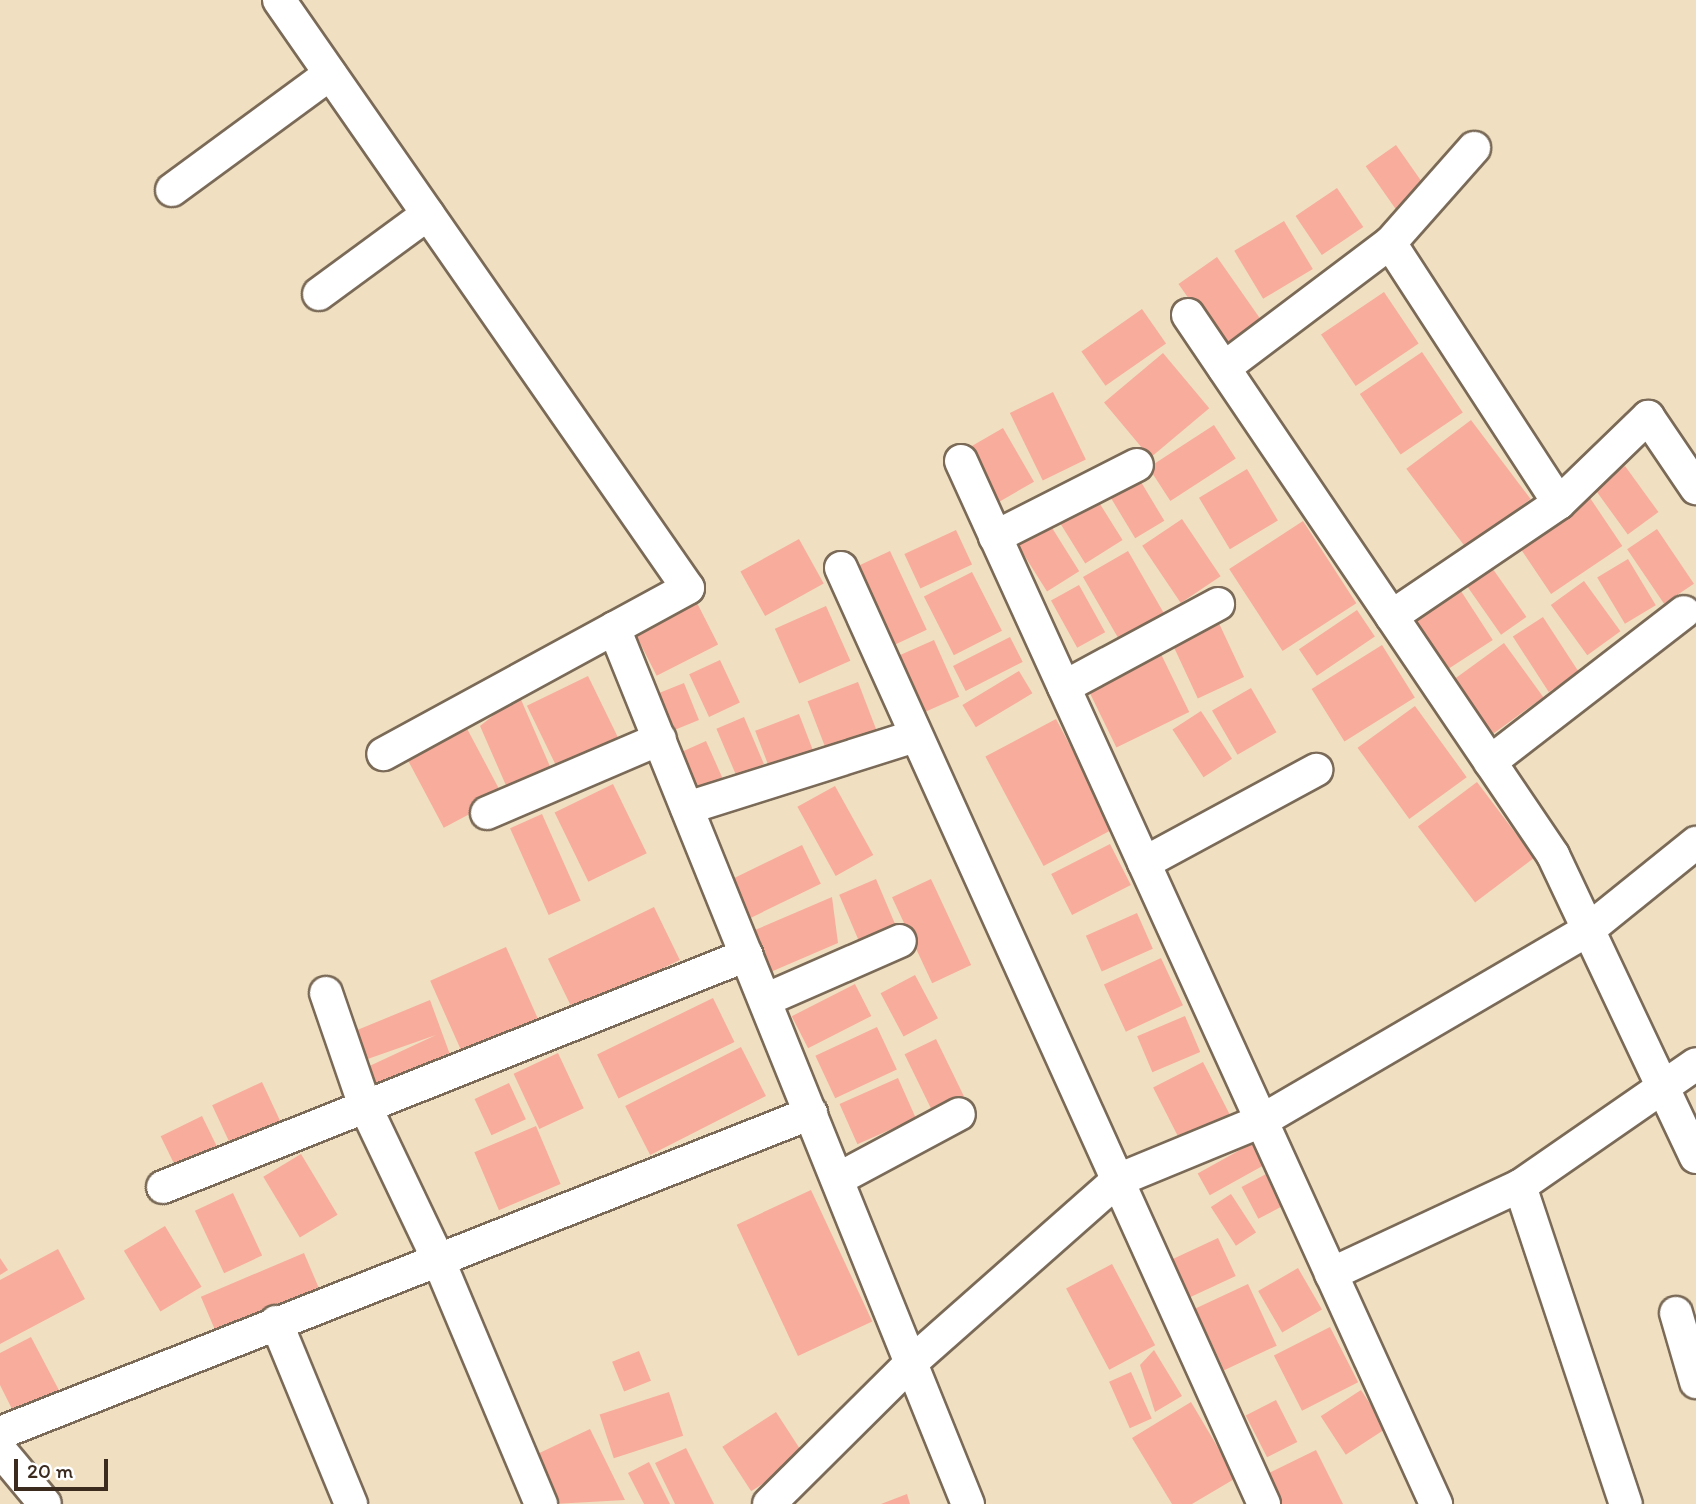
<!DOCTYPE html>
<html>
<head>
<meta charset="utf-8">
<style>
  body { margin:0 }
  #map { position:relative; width:1696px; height:1504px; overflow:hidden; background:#f0e0c1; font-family:Itim,sans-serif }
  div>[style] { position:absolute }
  .building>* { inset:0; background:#f8ac9c; transform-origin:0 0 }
  .roads { filter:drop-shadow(2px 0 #7a6a57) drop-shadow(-2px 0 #7a6a57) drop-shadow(0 2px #7a6a57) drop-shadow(0 -2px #7a6a57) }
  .street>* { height:32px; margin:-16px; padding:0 16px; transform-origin:16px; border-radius:16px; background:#fff }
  span { translate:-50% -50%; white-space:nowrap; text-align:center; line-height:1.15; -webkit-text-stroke:5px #fff; paint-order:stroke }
  .scale { position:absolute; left:14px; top:1459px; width:94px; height:32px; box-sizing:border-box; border:4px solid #3b2a1e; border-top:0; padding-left:9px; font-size:21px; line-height:24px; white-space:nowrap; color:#3b2a1e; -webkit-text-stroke:5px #fff; paint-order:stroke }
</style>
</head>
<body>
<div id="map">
  <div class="building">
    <i style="left:1396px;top:145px;width:55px;height:37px;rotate:55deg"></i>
    <i style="left:1337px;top:188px;width:47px;height:50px;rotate:56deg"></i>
    <i style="left:1284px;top:221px;width:56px;height:58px;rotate:59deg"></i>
    <i style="left:1217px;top:257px;width:83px;height:47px;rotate:55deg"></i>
    <i style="left:1384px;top:292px;width:62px;height:76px;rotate:56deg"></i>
    <i style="left:1142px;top:309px;width:42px;height:74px;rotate:55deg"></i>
    <i style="left:1422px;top:352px;width:73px;height:75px;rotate:56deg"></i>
    <i style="left:1163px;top:353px;width:72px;height:77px;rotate:50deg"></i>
    <i style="left:1053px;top:392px;width:75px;height:48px;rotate:64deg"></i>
    <i style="left:1471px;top:420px;width:99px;height:81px;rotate:53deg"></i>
    <i style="left:1214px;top:425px;width:40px;height:78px;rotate:57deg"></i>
    <i style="left:1003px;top:428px;width:62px;height:44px;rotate:60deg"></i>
    <i style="left:1625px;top:466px;width:57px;height:38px;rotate:54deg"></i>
    <i style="left:1247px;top:469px;width:60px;height:56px;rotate:59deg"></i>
    <i style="left:1135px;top:472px;width:57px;height:34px;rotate:59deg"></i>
    <i style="left:1586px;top:492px;width:65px;height:86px;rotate:56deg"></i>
    <i style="left:1095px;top:496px;width:52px;height:44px;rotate:58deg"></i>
    <i style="left:1182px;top:519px;width:69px;height:48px;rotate:56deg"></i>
    <i style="left:1303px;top:521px;width:98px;height:88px;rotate:57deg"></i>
    <i style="left:1049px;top:523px;width:57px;height:38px;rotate:58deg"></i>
    <i style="left:1657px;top:529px;width:66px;height:36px;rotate:56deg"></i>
    <i style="left:956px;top:530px;width:38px;height:57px;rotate:65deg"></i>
    <i style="left:799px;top:539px;width:51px;height:67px;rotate:61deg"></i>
    <i style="left:890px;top:551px;width:87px;height:43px;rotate:65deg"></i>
    <i style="left:1128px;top:551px;width:75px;height:52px;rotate:60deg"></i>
    <i style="left:1628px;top:559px;width:54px;height:36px;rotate:59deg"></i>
    <i style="left:1488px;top:562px;width:67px;height:31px;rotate:55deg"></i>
    <i style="left:972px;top:572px;width:66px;height:54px;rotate:63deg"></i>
    <i style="left:1584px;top:581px;width:62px;height:41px;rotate:54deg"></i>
    <i style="left:1079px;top:585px;width:54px;height:32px;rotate:61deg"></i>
    <i style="left:1459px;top:588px;width:62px;height:55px;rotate:57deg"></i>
    <i style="left:695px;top:599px;width:51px;height:69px;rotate:63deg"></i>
    <i style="left:826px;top:606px;width:60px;height:56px;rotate:66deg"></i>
    <i style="left:1357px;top:610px;width:32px;height:70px;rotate:56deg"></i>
    <i style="left:1543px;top:617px;width:66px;height:36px;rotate:57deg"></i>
    <i style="left:1217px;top:619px;width:64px;height:51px;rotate:65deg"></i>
    <i style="left:1010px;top:637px;width:28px;height:64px;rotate:63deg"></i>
    <i style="left:934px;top:640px;width:62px;height:45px;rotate:66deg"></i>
    <i style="left:1504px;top:643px;width:67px;height:62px;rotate:54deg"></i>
    <i style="left:1382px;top:645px;width:62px;height:83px;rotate:58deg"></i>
    <i style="left:1159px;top:650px;width:69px;height:81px;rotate:64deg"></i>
    <i style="left:720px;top:660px;width:47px;height:34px;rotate:65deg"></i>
    <i style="left:1019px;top:671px;width:26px;height:66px;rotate:59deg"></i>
    <i style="left:588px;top:676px;width:74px;height:68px;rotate:64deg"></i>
    <i style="left:858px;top:682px;width:53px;height:54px;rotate:69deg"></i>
    <i style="left:684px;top:683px;width:40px;height:39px;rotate:68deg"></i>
    <i style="left:1251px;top:688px;width:51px;height:45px;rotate:60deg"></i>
    <i style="clip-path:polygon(519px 695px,552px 771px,508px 790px,480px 726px)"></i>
    <i style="left:1415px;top:706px;width:88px;height:71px;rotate:54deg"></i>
    <i style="left:1201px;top:711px;width:57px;height:34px;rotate:57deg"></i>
    <i style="left:799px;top:714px;width:45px;height:47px;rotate:69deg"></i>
    <i style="left:744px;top:717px;width:51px;height:30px;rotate:67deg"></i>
    <i style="left:1056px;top:719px;width:124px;height:80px;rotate:62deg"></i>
    <i style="left:464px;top:723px;width:83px;height:67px;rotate:62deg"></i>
    <i style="left:706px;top:741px;width:44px;height:30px;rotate:66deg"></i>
    <i style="left:1477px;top:782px;width:95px;height:74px;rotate:53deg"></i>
    <i style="left:613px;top:784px;width:77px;height:65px;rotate:64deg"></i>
    <i style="left:835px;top:786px;width:79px;height:43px;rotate:61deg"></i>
    <i style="left:542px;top:814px;width:95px;height:35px;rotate:66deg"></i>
    <i style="left:1110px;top:844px;width:46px;height:66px;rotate:63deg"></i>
    <i style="left:802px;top:845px;width:43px;height:81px;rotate:64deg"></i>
    <i style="left:876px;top:879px;width:51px;height:40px;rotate:67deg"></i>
    <i style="left:931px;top:879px;width:95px;height:43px;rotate:65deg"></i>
    <i style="clip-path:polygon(832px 897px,838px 943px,766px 974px,748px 933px)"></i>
    <i style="left:654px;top:907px;width:59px;height:118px;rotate:64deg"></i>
    <i style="left:1137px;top:913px;width:39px;height:56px;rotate:66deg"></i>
    <i style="left:506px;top:947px;width:85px;height:83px;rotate:66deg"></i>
    <i style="left:1161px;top:958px;width:52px;height:63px;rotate:65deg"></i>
    <i style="left:915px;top:975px;width:49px;height:39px;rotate:62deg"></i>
    <i style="left:855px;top:984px;width:36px;height:71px;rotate:63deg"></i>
    <i style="left:713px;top:998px;width:49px;height:129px;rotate:64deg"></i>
    <i style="clip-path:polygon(430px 1000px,452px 1060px,375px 1095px,363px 1069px,436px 1035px,362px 1061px,350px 1033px)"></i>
    <i style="left:1185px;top:1016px;width:39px;height:52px;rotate:67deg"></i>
    <i style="left:877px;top:1027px;width:47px;height:68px;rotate:65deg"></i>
    <i style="left:936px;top:1039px;width:64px;height:35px;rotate:64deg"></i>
    <i style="left:741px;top:1047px;width:55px;height:130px;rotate:63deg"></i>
    <i style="left:558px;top:1053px;width:61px;height:49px;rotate:65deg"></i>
    <i style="left:1203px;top:1062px;width:62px;height:56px;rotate:63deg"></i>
    <i style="left:898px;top:1078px;width:44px;height:64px;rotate:66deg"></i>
    <i style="left:262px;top:1082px;width:50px;height:55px;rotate:65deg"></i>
    <i style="left:509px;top:1083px;width:40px;height:38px;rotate:65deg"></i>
    <i style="left:202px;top:1116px;width:41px;height:46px;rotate:64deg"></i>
    <i style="left:536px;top:1126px;width:63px;height:67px;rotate:67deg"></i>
    <i style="left:1258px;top:1140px;width:25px;height:69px;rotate:61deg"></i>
    <i style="left:301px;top:1154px;width:71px;height:44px;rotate:59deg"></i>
    <i style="left:1268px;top:1173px;width:36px;height:30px;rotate:62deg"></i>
    <i style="left:811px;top:1190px;width:145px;height:82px;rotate:65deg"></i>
    <i style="left:233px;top:1193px;width:69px;height:42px;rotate:65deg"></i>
    <i style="left:1231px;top:1194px;width:46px;height:24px;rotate:57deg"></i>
    <i style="left:165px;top:1226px;width:71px;height:48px;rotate:59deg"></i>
    <i style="left:1218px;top:1238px;width:42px;height:51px;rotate:65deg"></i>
    <i style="clip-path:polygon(58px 1249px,85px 1299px,0 1344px,0 1280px)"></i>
    <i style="left:304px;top:1253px;width:44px;height:112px;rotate:67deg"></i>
    <i style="clip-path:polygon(0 1258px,8px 1270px,0 1275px)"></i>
    <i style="left:1112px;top:1264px;width:92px;height:52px;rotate:62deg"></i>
    <i style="left:1298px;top:1268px;width:48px;height:46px;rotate:60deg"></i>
    <i style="left:1248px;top:1284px;width:68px;height:58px;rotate:65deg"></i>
    <i style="left:1330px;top:1327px;width:62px;height:63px;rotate:63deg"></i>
    <i style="clip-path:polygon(31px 1337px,62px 1396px,17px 1419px,0 1385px,0 1353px)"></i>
    <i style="clip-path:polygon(1154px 1350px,1182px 1396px,1155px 1412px,1140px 1365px)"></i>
    <i style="left:639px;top:1351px;width:32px;height:29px;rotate:68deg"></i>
    <i style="left:1131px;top:1372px;width:51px;height:24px;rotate:66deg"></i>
    <i style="left:1361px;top:1390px;width:46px;height:48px;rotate:57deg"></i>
    <i style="left:669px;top:1392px;width:46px;height:73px;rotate:72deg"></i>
    <i style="left:1276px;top:1400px;width:47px;height:34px;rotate:63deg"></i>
    <i style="clip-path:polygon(1191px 1402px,1236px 1478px,1192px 1504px,1172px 1504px,1132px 1438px)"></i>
    <i style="left:776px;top:1412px;width:53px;height:64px;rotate:57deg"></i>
    <i style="clip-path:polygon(590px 1429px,625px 1500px,554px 1504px,531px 1457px)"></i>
    <i style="clip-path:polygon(686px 1448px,714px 1504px,675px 1504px,655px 1463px)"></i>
    <i style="clip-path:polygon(1316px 1450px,1343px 1504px,1277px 1504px,1263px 1476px)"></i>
    <i style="clip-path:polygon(649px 1462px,670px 1504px,644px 1504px,628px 1473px)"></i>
    <i style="clip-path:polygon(907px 1494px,910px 1504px,881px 1504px)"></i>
  </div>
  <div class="roads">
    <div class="street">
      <i style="left:279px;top:0;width:716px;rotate:55.18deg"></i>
      <i style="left:688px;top:588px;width:347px;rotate:151.4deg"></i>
      <i style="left:172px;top:190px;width:196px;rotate:-36.3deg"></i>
      <i style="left:1390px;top:243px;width:127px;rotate:-48.5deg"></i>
      <i style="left:319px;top:294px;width:135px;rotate:-36.3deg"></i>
      <i style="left:1188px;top:315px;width:652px;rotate:55.94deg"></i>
      <i style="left:1553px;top:855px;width:334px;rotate:64.7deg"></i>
      <i style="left:1224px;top:368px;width:208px;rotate:-37deg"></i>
      <i style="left:1390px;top:243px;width:310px;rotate:57deg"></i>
      <i style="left:1559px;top:503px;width:202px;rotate:145.9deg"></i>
      <i style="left:961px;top:461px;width:1146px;rotate:65.51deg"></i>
      <i style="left:1559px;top:503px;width:124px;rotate:-44deg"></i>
      <i style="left:1648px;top:417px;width:86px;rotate:55.9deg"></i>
      <i style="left:995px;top:537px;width:159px;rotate:-26.9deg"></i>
      <i style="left:841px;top:568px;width:1027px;rotate:65.68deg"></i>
      <i style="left:614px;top:628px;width:945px;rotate:68deg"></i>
      <i style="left:1064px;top:687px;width:175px;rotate:-28.3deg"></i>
      <i style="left:1490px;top:762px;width:245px;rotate:-37.7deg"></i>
      <i style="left:687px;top:808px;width:240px;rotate:-17.5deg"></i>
      <i style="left:487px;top:813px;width:188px;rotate:-23.2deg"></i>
      <i style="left:1144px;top:863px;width:196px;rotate:-28.4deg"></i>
      <i style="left:326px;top:993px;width:120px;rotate:71deg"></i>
      <i style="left:365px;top:1106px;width:170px;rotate:64.5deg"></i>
      <i style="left:438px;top:1259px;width:266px;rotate:67.2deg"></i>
      <i style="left:765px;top:1000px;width:147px;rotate:-23.6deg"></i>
      <i style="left:838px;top:1179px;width:137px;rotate:-28.2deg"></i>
      <i style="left:1520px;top:1186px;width:214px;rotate:-34.7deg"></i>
      <i style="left:163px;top:1187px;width:628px;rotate:-21.67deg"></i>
      <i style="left:1331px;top:1274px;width:208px;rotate:-25deg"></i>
      <i style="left:1520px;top:1186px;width:335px;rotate:71.6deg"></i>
      <i style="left:1676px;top:1313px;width:72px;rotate:73.8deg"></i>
      <i style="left:276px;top:1322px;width:197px;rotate:67.6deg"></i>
      <i style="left:0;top:1433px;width:872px;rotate:-21.53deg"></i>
      <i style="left:0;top:1450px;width:70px;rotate:50.2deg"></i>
      <i style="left:769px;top:1504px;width:202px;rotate:-44.8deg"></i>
      <i style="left:912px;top:1362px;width:275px;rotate:-41.5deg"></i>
      <i style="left:1118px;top:1180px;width:155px;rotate:-22.4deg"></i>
      <i style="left:1261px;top:1121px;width:379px;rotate:-30.3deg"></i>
      <i style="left:1588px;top:930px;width:139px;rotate:-38.9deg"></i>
    </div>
  </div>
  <div class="scale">20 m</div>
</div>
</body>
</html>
